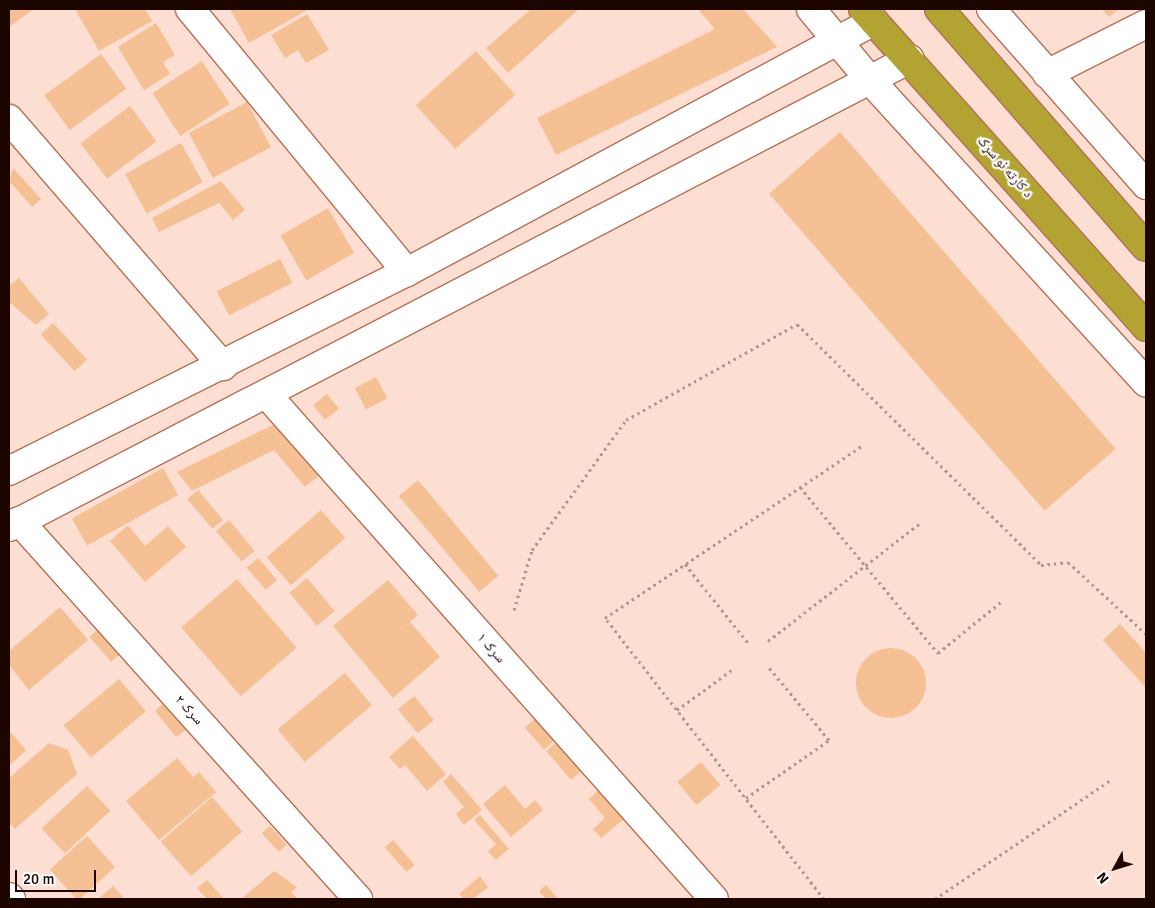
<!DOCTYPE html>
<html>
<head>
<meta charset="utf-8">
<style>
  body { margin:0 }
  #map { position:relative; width:1155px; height:908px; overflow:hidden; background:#fdded2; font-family:Signika,"Noto Naskh Arabic",sans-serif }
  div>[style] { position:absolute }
  .building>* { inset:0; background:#f4c094; transform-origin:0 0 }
  .round { border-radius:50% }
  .path>* { height:3px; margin-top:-1.5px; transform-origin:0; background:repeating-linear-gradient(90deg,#b1948b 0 2.5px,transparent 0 6.5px) }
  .roads { filter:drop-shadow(1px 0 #b57057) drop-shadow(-1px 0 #b57057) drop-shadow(0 1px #b57057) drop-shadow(0 -1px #b57057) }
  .minor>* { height:28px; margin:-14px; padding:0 14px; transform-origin:14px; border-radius:14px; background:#fff }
  .highway>* { height:28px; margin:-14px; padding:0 14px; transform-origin:14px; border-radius:14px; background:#b3a333 }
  span { translate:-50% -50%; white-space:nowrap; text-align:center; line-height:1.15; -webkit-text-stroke:4.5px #fff; paint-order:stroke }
  .street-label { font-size:14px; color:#1d0500 }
  .frame { position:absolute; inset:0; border:10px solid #1d0500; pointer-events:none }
  .north { position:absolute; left:1090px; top:843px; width:50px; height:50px; -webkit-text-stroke:4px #fff; paint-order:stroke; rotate:231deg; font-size:14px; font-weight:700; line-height:20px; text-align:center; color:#1d0500 }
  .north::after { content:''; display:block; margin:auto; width:18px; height:22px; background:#1d0500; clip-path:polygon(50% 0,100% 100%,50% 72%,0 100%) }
  .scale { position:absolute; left:15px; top:870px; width:81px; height:22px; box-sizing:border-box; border:2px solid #1d0500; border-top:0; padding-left:6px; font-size:15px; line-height:18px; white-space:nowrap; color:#1d0500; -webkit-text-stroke:4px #fff; paint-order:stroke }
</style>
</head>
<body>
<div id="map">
  <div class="building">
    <i style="clip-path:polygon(9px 9px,34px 9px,9px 27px)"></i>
    <i style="clip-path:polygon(75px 9px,145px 9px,152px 21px,99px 51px)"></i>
    <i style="clip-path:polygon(230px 9px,309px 9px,249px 43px)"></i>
    <i style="clip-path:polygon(531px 9px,579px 9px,508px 73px,486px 48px)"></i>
    <i style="clip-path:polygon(698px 9px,743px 9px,777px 47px,556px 155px,537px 118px,715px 29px)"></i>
    <i style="clip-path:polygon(1102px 9px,1119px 9px,1109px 17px)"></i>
    <i style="clip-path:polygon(307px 14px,329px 50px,306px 63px,298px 50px,285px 58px,271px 35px)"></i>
    <i style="clip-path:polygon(156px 23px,175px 55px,163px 62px,170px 74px,144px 90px,118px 47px)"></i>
    <i style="left:476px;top:51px;width:59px;height:81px;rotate:48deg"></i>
    <i style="left:101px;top:54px;width:43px;height:70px;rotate:54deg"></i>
    <i style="left:202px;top:61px;width:51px;height:59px;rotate:57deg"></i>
    <i style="left:247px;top:102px;width:51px;height:66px;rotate:62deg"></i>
    <i style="left:130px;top:106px;width:44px;height:62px;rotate:53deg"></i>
    <i style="left:840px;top:132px;width:420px;height:94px;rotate:49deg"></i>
    <i style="left:181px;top:143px;width:45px;height:64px;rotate:61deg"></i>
    <i style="clip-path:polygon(13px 168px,41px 199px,32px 207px,9px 181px)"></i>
    <i style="clip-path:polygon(221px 181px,245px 210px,233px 220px,219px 203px,159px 232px,152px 218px)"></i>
    <i style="left:328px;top:208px;width:52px;height:55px;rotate:60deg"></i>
    <i style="left:280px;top:259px;width:27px;height:71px;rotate:63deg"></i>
    <i style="clip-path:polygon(19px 278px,49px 314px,36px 325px,9px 302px,9px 286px)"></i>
    <i style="left:53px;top:323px;width:50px;height:17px;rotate:47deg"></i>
    <i style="left:376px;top:377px;width:24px;height:24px;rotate:62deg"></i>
    <i style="left:327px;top:394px;width:19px;height:18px;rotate:51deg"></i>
    <i style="clip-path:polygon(277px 423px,321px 474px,305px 487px,274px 450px,192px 491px,177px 472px)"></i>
    <i style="left:163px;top:468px;width:31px;height:104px;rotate:61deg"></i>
    <i style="left:418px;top:480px;width:125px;height:25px;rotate:50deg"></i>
    <i style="left:198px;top:490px;width:39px;height:14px;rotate:50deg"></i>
    <i style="left:321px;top:510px;width:37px;height:72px;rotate:49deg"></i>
    <i style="left:229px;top:520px;width:40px;height:17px;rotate:50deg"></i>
    <i style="clip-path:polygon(128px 525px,145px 546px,168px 526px,186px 547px,145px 582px,110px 541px)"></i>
    <i style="left:258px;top:558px;width:29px;height:15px;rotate:49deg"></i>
    <i style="left:307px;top:578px;width:43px;height:23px;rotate:50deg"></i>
    <i style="left:237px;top:579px;width:91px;height:74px;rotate:49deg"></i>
    <i style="clip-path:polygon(388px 580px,418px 615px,370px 655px,410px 622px,440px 657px,393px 698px,333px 626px)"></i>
    <i style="clip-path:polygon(60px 607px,88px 640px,29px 690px,9px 665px,9px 651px)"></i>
    <i style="clip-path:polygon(1120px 624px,1146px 653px,1146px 688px,1103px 640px)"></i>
    <i style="left:103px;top:625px;width:33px;height:18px;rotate:49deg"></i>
    <i class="round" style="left:856px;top:648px;width:70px;height:70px"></i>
    <i style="left:345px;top:673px;width:42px;height:88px;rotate:50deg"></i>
    <i style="left:119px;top:679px;width:42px;height:72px;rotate:50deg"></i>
    <i style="left:414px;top:696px;width:31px;height:21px;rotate:50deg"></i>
    <i style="clip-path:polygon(164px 703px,187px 729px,176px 737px,155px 711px)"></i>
    <i style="left:537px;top:717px;width:29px;height:16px;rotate:49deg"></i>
    <i style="clip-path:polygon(9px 730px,26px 750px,9px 766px)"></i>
    <i style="clip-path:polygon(413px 736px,446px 774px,427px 791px,405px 765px,400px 769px,389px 757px)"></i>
    <i style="left:559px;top:740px;width:38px;height:17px;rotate:49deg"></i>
    <i style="clip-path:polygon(49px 743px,68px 750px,77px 774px,15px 829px,9px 823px,9px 778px)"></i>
    <i style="clip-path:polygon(177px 758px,193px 777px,199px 772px,216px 792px,159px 840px,126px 801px)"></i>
    <i style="left:701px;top:762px;width:30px;height:31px;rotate:50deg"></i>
    <i style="clip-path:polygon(451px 774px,482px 810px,464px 825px,456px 814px,464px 807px,443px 782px)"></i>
    <i style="clip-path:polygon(505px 785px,525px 809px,535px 800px,543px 810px,511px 837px,483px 804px)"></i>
    <i style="left:87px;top:786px;width:34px;height:62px;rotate:47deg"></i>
    <i style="clip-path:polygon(599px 790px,624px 819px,601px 838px,593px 829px,605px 818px,589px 799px)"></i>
    <i style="left:212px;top:797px;width:46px;height:68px;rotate:49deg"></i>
    <i style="clip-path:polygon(480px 815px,509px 849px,496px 860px,488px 851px,496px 844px,474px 820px)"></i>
    <i style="left:270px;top:826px;width:25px;height:11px;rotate:48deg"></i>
    <i style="left:87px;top:836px;width:42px;height:50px;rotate:48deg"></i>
    <i style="left:393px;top:840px;width:33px;height:11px;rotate:49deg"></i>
    <i style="clip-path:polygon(274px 871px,297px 887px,291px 892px,298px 899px,241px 899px)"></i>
    <i style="clip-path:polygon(480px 876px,488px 887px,473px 899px,464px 899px,459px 894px)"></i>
    <i style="clip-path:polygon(207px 880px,224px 899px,207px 899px,197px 888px)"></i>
    <i style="clip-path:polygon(546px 885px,558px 899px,546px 899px,539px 891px)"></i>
    <i style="clip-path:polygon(113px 886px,125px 899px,98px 899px)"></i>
  </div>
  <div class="path">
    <i style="left:800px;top:487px;width:216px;rotate:50.3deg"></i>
    <i style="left:938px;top:653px;width:82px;rotate:-39.1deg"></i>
    <i style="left:685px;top:564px;width:101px;rotate:51.4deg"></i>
    <i style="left:514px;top:610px;width:63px;rotate:-73.3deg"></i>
    <i style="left:532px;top:550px;width:160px;rotate:-54.1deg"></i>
    <i style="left:626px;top:420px;width:196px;rotate:-29.3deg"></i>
    <i style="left:797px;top:324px;width:343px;rotate:44.6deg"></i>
    <i style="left:1041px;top:565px;width:27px;rotate:-6deg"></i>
    <i style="left:1068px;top:562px;width:106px;rotate:42.7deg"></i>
    <i style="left:768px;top:641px;width:192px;rotate:-37.8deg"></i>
    <i style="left:677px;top:710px;width:69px;rotate:-36.2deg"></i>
    <i style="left:746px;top:798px;width:101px;rotate:-34.9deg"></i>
    <i style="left:829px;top:740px;width:97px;rotate:-129.6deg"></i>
    <i style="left:824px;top:899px;width:356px;rotate:-127.9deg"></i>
    <i style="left:605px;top:618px;width:309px;rotate:-33.8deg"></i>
    <i style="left:935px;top:899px;width:214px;rotate:-34.1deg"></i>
  </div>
  <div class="roads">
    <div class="minor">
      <i style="left:190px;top:9px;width:341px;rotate:50.5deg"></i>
      <i style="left:811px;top:9px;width:91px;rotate:50.4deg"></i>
      <i style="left:869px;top:79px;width:411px;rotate:47.6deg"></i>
      <i style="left:991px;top:9px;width:235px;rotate:48.6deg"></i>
      <i style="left:1047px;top:74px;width:111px;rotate:-26.8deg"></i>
      <i style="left:9px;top:119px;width:327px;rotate:49.1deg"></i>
      <i style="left:268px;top:396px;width:672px;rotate:48.44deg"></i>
      <i style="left:9px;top:471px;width:445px;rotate:-26.6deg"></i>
      <i style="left:407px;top:272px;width:530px;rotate:-28.26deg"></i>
      <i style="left:19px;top:521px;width:508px;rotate:48.11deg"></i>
      <i style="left:9px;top:527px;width:1015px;rotate:-27.45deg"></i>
      <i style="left:9px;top:897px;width:3px;rotate:45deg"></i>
    </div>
    <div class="highway">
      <i style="left:863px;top:9px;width:426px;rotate:48.3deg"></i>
      <i style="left:939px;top:9px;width:315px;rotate:49deg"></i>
    </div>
  </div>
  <div class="street-label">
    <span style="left:1005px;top:167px;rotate:49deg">د کارته نو سړک</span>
    <span style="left:491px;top:648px;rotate:48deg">سرک ۱</span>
    <span style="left:189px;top:710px;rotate:48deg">سرک ۲</span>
  </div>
  <div class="frame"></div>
  <div class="north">N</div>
  <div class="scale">20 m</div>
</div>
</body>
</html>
